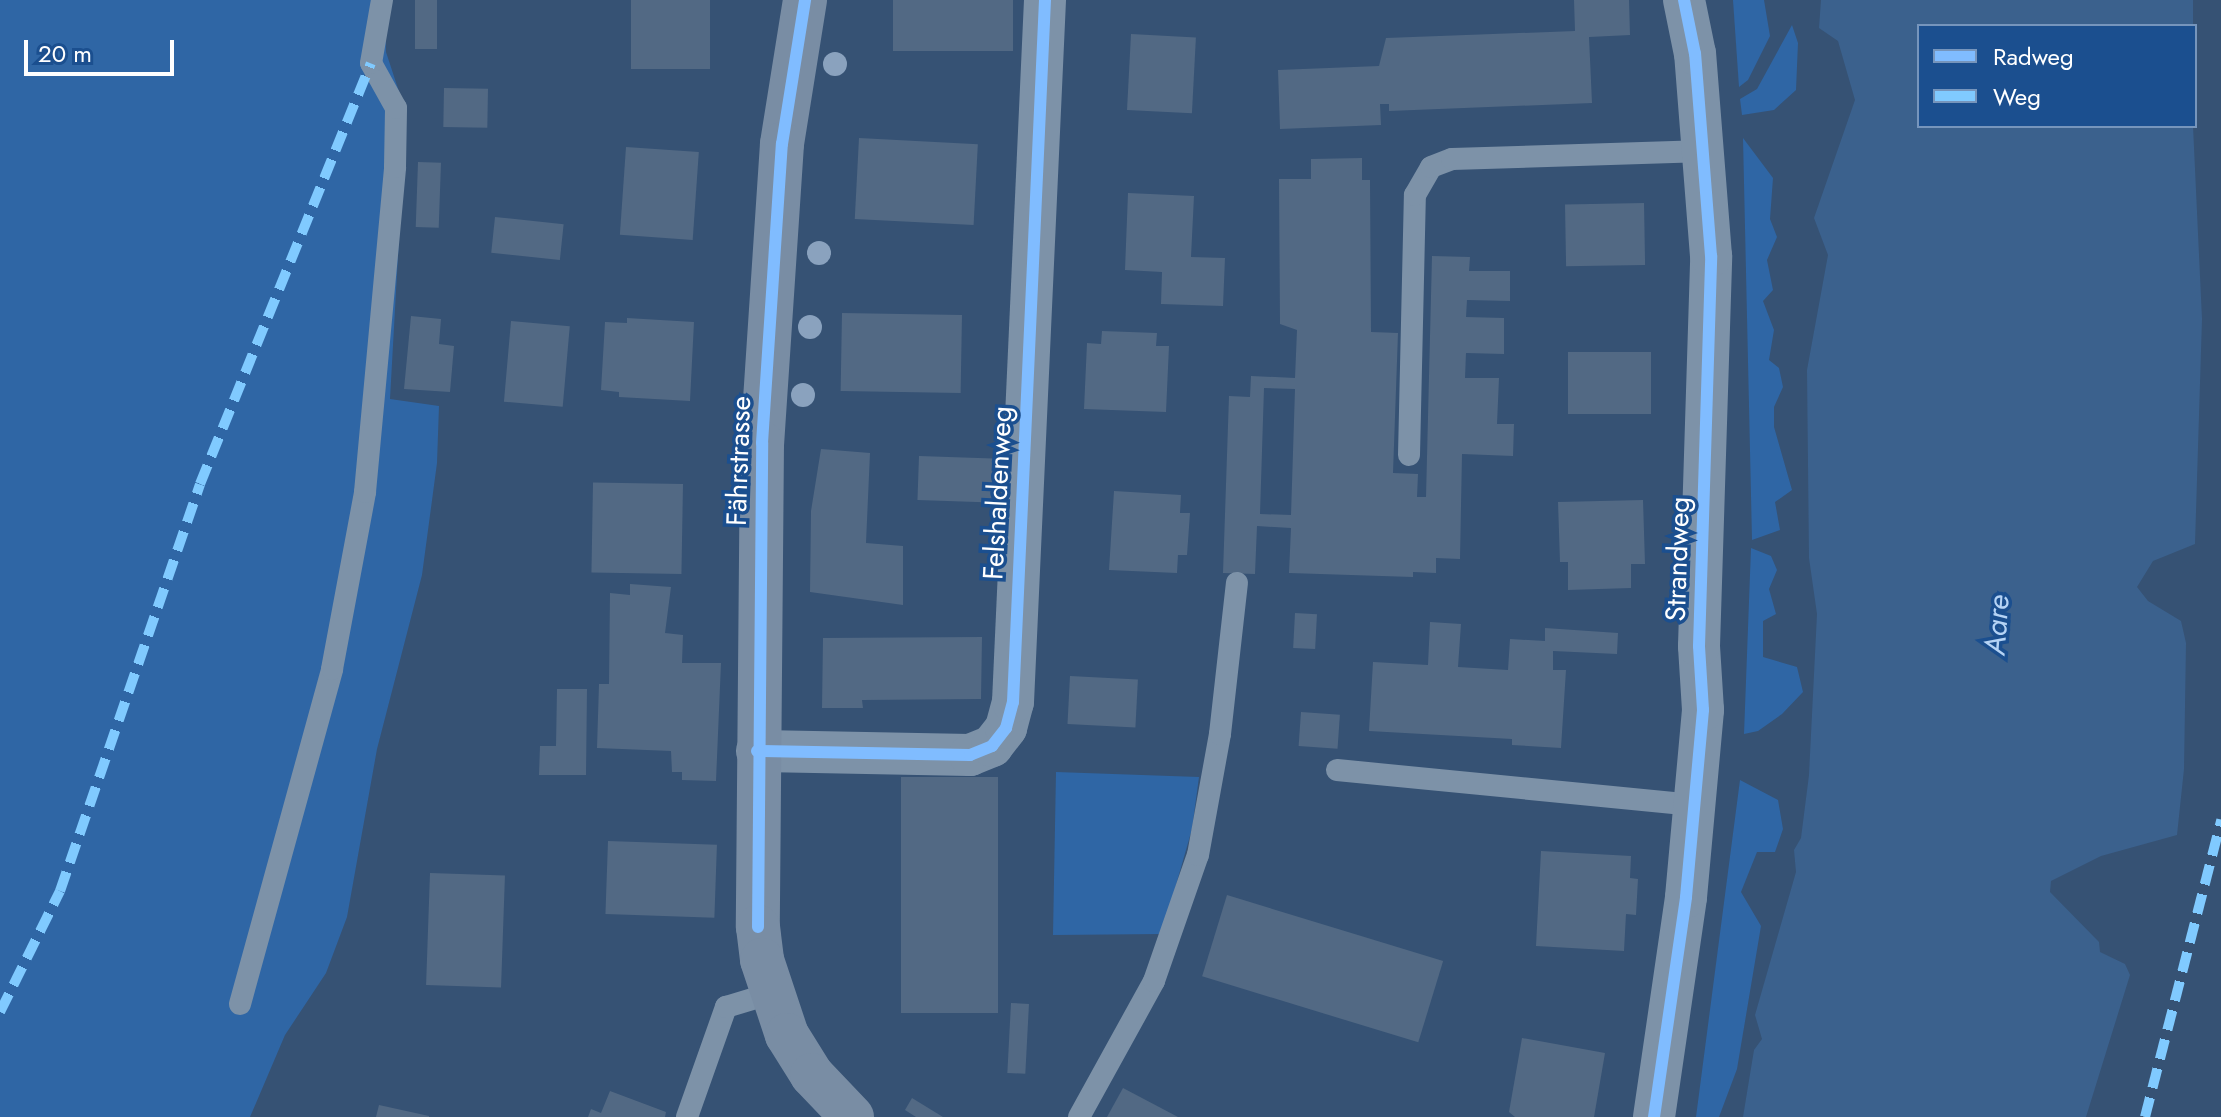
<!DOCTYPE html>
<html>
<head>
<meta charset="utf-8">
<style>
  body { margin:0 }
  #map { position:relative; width:2221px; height:1117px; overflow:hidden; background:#365274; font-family:Jost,sans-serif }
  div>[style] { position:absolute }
  .green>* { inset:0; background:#2f66a5 }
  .water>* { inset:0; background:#3b618d }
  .building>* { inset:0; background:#526984; transform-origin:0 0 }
  .lane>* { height:22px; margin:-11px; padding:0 11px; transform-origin:11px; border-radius:11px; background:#7d92a8 }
  .street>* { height:42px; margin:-21px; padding:0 21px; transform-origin:21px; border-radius:21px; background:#7d92a8 }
  .secondary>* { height:44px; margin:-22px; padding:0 22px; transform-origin:22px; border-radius:22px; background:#798da4 }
  .quiet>* { height:10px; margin-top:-5px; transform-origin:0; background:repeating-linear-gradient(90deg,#80caff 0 20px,transparent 0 30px) }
  .cycleway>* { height:12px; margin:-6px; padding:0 6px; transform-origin:6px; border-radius:6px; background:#80bcff }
  .trees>* { width:24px; height:24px; margin:-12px; border-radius:50%; background:#8aa2be }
  span { translate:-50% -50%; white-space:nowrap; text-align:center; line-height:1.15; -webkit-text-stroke:7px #1b4f8f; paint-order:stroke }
  .street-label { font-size:28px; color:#fff }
  .water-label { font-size:30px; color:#b5d3f5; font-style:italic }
  .legend { position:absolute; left:1917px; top:24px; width:280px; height:104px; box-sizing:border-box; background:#1b4f8f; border:2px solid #7695bc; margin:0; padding:10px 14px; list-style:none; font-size:24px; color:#fff }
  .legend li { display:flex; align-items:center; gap:16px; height:40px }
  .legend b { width:40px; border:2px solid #7695bc }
  .scale { position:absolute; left:24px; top:40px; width:150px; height:36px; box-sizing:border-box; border:4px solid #fff; border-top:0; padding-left:10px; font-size:24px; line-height:28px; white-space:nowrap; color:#fff; -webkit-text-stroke:6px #1b4f8f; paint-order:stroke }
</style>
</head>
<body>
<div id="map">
  <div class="green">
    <i style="clip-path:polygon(0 0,385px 0,386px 52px,406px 113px,390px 399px,439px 406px,437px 463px,422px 575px,377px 749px,347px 917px,326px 973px,285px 1035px,250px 1117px,0 1117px)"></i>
    <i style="clip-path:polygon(1733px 0,1764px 0,1770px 36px,1748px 80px,1739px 87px)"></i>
    <i style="clip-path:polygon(1792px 25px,1798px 43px,1796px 90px,1774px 110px,1742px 115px,1740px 99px,1757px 89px)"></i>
    <i style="clip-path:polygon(1743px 138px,1773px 178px,1770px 219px,1777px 237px,1767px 260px,1773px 290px,1763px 301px,1774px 330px,1769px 360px,1779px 368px,1783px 387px,1774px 407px,1774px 427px,1792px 490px,1775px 502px,1780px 530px,1752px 540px)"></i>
    <i style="clip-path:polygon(1751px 548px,1771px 556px,1777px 570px,1769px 589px,1776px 614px,1763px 621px,1763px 657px,1797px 667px,1803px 692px,1782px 714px,1758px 731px,1744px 734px)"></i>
    <i style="clip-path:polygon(1056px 772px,1199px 777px,1192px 829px,1162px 934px,1053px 935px)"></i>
    <i style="clip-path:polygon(1740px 780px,1778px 800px,1783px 829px,1775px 852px,1757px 852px,1741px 892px,1761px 926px,1737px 1069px,1719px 1117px,1696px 1117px)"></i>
  </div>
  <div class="water">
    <i style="clip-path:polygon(1821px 0,2193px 0,2193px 26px,1919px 26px,1919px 126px,2193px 126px,2202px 319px,2195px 544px,2153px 561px,2137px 587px,2148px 601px,2181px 621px,2186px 643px,2184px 769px,2177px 835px,2101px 856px,2051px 881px,2050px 892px,2099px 942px,2100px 952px,2125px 964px,2130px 975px,2086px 1117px,1743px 1117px,1754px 1050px,1762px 1039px,1755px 1015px,1796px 872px,1794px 850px,1801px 838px,1809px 775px,1817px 614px,1809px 558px,1807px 370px,1828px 255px,1814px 218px,1855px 100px,1838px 41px,1819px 28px)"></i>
  </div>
  <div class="building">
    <i style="left:415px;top:0;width:22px;height:49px"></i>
    <i style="left:631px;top:0;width:79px;height:69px"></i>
    <i style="left:893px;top:0;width:120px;height:51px"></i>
    <i style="clip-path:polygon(1574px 0,1629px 0,1630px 35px,1589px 37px,1592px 103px,1389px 111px,1389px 104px,1380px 104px,1381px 125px,1280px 129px,1278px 70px,1379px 66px,1386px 38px,1575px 31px)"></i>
    <i style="left:1131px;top:34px;width:65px;height:76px;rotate:3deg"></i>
    <i style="left:444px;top:88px;width:44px;height:39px;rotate:1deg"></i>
    <i style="left:859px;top:138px;width:119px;height:81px;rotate:3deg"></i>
    <i style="left:626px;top:147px;width:73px;height:88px;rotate:4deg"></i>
    <i style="clip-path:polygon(evenodd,1362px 158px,1362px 180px,1370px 180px,1371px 332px,1398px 333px,1393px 473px,1418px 474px,1417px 497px,1426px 497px,1432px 256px,1470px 257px,1469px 271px,1510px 271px,1510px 301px,1467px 300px,1466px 317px,1504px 318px,1504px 354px,1466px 353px,1465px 378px,1499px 378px,1497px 424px,1514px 424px,1513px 456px,1462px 454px,1460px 559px,1436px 558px,1436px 573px,1413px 572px,1413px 577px,1289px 573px,1291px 528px,1257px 526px,1255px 574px,1223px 573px,1229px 396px,1250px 397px,1251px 376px,1295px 378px,1297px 330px,1280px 324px,1279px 179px,1311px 179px,1311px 159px,1362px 158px,1264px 388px,1295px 389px,1291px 515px,1260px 514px,1264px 388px)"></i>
    <i style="left:418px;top:162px;width:23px;height:65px;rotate:2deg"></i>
    <i style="clip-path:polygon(1128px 193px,1194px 196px,1191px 257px,1225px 258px,1223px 306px,1161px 304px,1162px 272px,1125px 270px)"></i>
    <i style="left:1644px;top:203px;width:62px;height:79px;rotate:89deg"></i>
    <i style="left:495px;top:217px;width:69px;height:36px;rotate:6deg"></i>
    <i style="left:842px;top:313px;width:120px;height:78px;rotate:1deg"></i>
    <i style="clip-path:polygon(411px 316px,441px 319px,439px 344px,454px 346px,450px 392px,404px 389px)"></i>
    <i style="clip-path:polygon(627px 318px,694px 322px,690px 401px,619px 397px,619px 392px,601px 390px,605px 322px,627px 323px)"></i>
    <i style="left:511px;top:321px;width:59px;height:81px;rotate:5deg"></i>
    <i style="clip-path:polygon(1102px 331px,1157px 333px,1156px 346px,1169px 346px,1166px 412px,1084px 409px,1087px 343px,1101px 344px)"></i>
    <i style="left:1651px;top:352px;width:62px;height:83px;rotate:90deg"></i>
    <i style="clip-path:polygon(821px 449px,870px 453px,866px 543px,903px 546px,903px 605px,810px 592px,811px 511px)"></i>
    <i style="left:919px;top:456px;width:74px;height:44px;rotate:2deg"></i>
    <i style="left:683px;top:484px;width:90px;height:90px;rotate:91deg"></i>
    <i style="clip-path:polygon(1114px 491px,1181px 495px,1180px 513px,1190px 513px,1187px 555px,1178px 555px,1177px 573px,1109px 570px)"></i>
    <i style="clip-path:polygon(1643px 500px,1645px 564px,1631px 564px,1631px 588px,1568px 590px,1568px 562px,1560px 562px,1558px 502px)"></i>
    <i style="clip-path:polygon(630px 584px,671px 587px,665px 633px,683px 635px,682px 663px,721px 663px,716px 781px,682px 780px,682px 772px,672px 772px,671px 751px,597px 748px,599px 684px,609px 684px,610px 593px,630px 595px)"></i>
    <i style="left:1295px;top:613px;width:22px;height:35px;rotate:3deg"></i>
    <i style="clip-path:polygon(1430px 622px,1461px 624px,1458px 667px,1508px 670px,1510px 639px,1545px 641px,1545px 628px,1618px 633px,1617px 654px,1553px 651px,1553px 670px,1566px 670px,1561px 748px,1512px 745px,1512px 739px,1369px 731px,1373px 662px,1428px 665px)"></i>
    <i style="clip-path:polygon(982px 637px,981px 699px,862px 700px,863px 708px,822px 708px,823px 638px)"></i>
    <i style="left:1070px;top:676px;width:68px;height:48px;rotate:3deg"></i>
    <i style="clip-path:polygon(557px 689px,587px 689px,586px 775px,539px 775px,540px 746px,556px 746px)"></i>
    <i style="left:1301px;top:712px;width:39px;height:34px;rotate:4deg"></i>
    <i style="left:901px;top:777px;width:97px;height:236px"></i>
    <i style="left:608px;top:841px;width:109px;height:73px;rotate:2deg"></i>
    <i style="clip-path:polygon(1541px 851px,1631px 856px,1630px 878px,1638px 879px,1636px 915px,1626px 914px,1624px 951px,1536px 946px)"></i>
    <i style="left:430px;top:873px;width:75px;height:112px;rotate:2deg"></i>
    <i style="left:1227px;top:895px;width:226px;height:85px;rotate:17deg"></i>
    <i style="left:1011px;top:1003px;width:18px;height:70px;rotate:3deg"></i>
    <i style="clip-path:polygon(1522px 1038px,1605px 1053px,1594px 1117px,1515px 1117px,1509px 1112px)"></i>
    <i style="clip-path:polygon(1123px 1088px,1178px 1117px,1107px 1117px)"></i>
    <i style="clip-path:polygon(610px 1091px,666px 1112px,665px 1117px,588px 1117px,591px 1109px,601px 1113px)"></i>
    <i style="clip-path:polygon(912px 1098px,943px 1117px,916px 1117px,905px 1110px)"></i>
    <i style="clip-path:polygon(379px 1105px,429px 1116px,429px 1117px,376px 1117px)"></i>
  </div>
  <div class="lane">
    <i style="left:1409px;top:455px;width:260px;rotate:-88.7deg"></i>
    <i style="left:1415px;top:195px;width:32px;rotate:-60deg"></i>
    <i style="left:1431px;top:167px;width:22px;rotate:-21deg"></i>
    <i style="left:1452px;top:159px;width:253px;rotate:-1.8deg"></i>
    <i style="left:1337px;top:770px;width:361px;rotate:5.6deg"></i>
    <i style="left:240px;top:1004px;width:347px;rotate:-74.6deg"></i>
    <i style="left:332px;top:669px;width:180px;rotate:-79.4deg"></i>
    <i style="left:365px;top:492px;width:326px;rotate:-84.7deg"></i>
    <i style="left:395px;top:167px;width:59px;rotate:-89deg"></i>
    <i style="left:396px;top:108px;width:51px;rotate:-119.1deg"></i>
    <i style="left:371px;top:63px;width:64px;rotate:-80.1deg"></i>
    <i style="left:687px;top:1117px;width:117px;rotate:-70.5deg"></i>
    <i style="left:726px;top:1007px;width:48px;rotate:-16.9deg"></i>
    <i style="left:1079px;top:1117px;width:155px;rotate:-61.1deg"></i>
    <i style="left:1154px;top:981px;width:133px;rotate:-70.8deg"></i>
    <i style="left:1198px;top:855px;width:123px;rotate:-79.7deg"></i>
    <i style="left:1220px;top:734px;width:152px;rotate:-83.6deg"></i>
  </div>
  <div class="street">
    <i style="left:757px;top:751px;width:213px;rotate:1.1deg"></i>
    <i style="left:970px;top:755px;width:24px;rotate:-22deg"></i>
    <i style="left:992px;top:746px;width:23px;rotate:-52deg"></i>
    <i style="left:1006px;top:728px;width:27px;rotate:-75deg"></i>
    <i style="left:1013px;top:702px;width:703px;rotate:-87.39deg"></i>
    <i style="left:1654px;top:1117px;width:222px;rotate:-81.7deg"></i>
    <i style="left:1686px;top:897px;width:188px;rotate:-84.8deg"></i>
    <i style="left:1703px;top:710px;width:64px;rotate:-93.6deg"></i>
    <i style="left:1699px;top:646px;width:390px;rotate:-88.2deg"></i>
    <i style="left:1711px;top:256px;width:203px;rotate:-94.5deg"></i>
    <i style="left:1695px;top:54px;width:55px;rotate:-101.5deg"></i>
  </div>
  <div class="secondary">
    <i style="left:805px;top:0;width:146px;rotate:99.1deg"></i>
    <i style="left:782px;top:144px;width:300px;rotate:93.8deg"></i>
    <i style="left:762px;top:443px;width:484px;rotate:90.5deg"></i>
    <i style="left:758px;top:927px;width:33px;rotate:83deg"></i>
    <i style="left:762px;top:960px;width:79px;rotate:71.6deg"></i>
    <i style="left:787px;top:1035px;width:47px;rotate:58deg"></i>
    <i style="left:812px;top:1075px;width:58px;rotate:46.4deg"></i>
  </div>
  <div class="quiet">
    <i style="left:0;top:1012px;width:135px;rotate:-63.6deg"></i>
    <i style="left:60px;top:891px;width:430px;rotate:-71deg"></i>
    <i style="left:200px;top:484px;width:454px;rotate:-67.9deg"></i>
    <i style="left:2145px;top:1117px;width:307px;rotate:-75.6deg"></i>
  </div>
  <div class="cycleway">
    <i style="left:757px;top:751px;width:213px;rotate:1.1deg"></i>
    <i style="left:970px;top:755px;width:24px;rotate:-22deg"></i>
    <i style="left:992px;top:746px;width:23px;rotate:-52deg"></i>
    <i style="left:1006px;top:728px;width:27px;rotate:-75deg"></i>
    <i style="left:1013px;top:702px;width:703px;rotate:-87.39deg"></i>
    <i style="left:758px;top:927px;width:484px;rotate:-89.5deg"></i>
    <i style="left:762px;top:443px;width:300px;rotate:-86.2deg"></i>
    <i style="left:782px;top:144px;width:146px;rotate:-80.9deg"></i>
    <i style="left:1654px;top:1117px;width:222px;rotate:-81.7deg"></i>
    <i style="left:1686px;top:897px;width:188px;rotate:-84.8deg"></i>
    <i style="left:1703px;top:710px;width:64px;rotate:-93.6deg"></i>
    <i style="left:1699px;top:646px;width:390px;rotate:-88.2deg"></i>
    <i style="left:1711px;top:256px;width:203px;rotate:-94.5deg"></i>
    <i style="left:1695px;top:54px;width:55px;rotate:-101.5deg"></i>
  </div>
  <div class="trees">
    <i style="left:835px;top:64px"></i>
    <i style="left:819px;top:253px"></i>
    <i style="left:810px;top:327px"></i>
    <i style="left:803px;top:395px"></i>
  </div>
  <div class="street-label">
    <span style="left:739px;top:461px;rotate:-88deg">Fährstrasse</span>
    <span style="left:998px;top:493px;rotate:-87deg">Felshaldenweg</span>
    <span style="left:1678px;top:559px;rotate:-88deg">Strandweg</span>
  </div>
  <div class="water-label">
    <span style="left:1997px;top:625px;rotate:-86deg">Aare</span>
  </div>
  <ul class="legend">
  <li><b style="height:10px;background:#80bcff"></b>Radweg</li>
  <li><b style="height:10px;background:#80caff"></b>Weg</li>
  </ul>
  <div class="scale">20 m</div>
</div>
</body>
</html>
